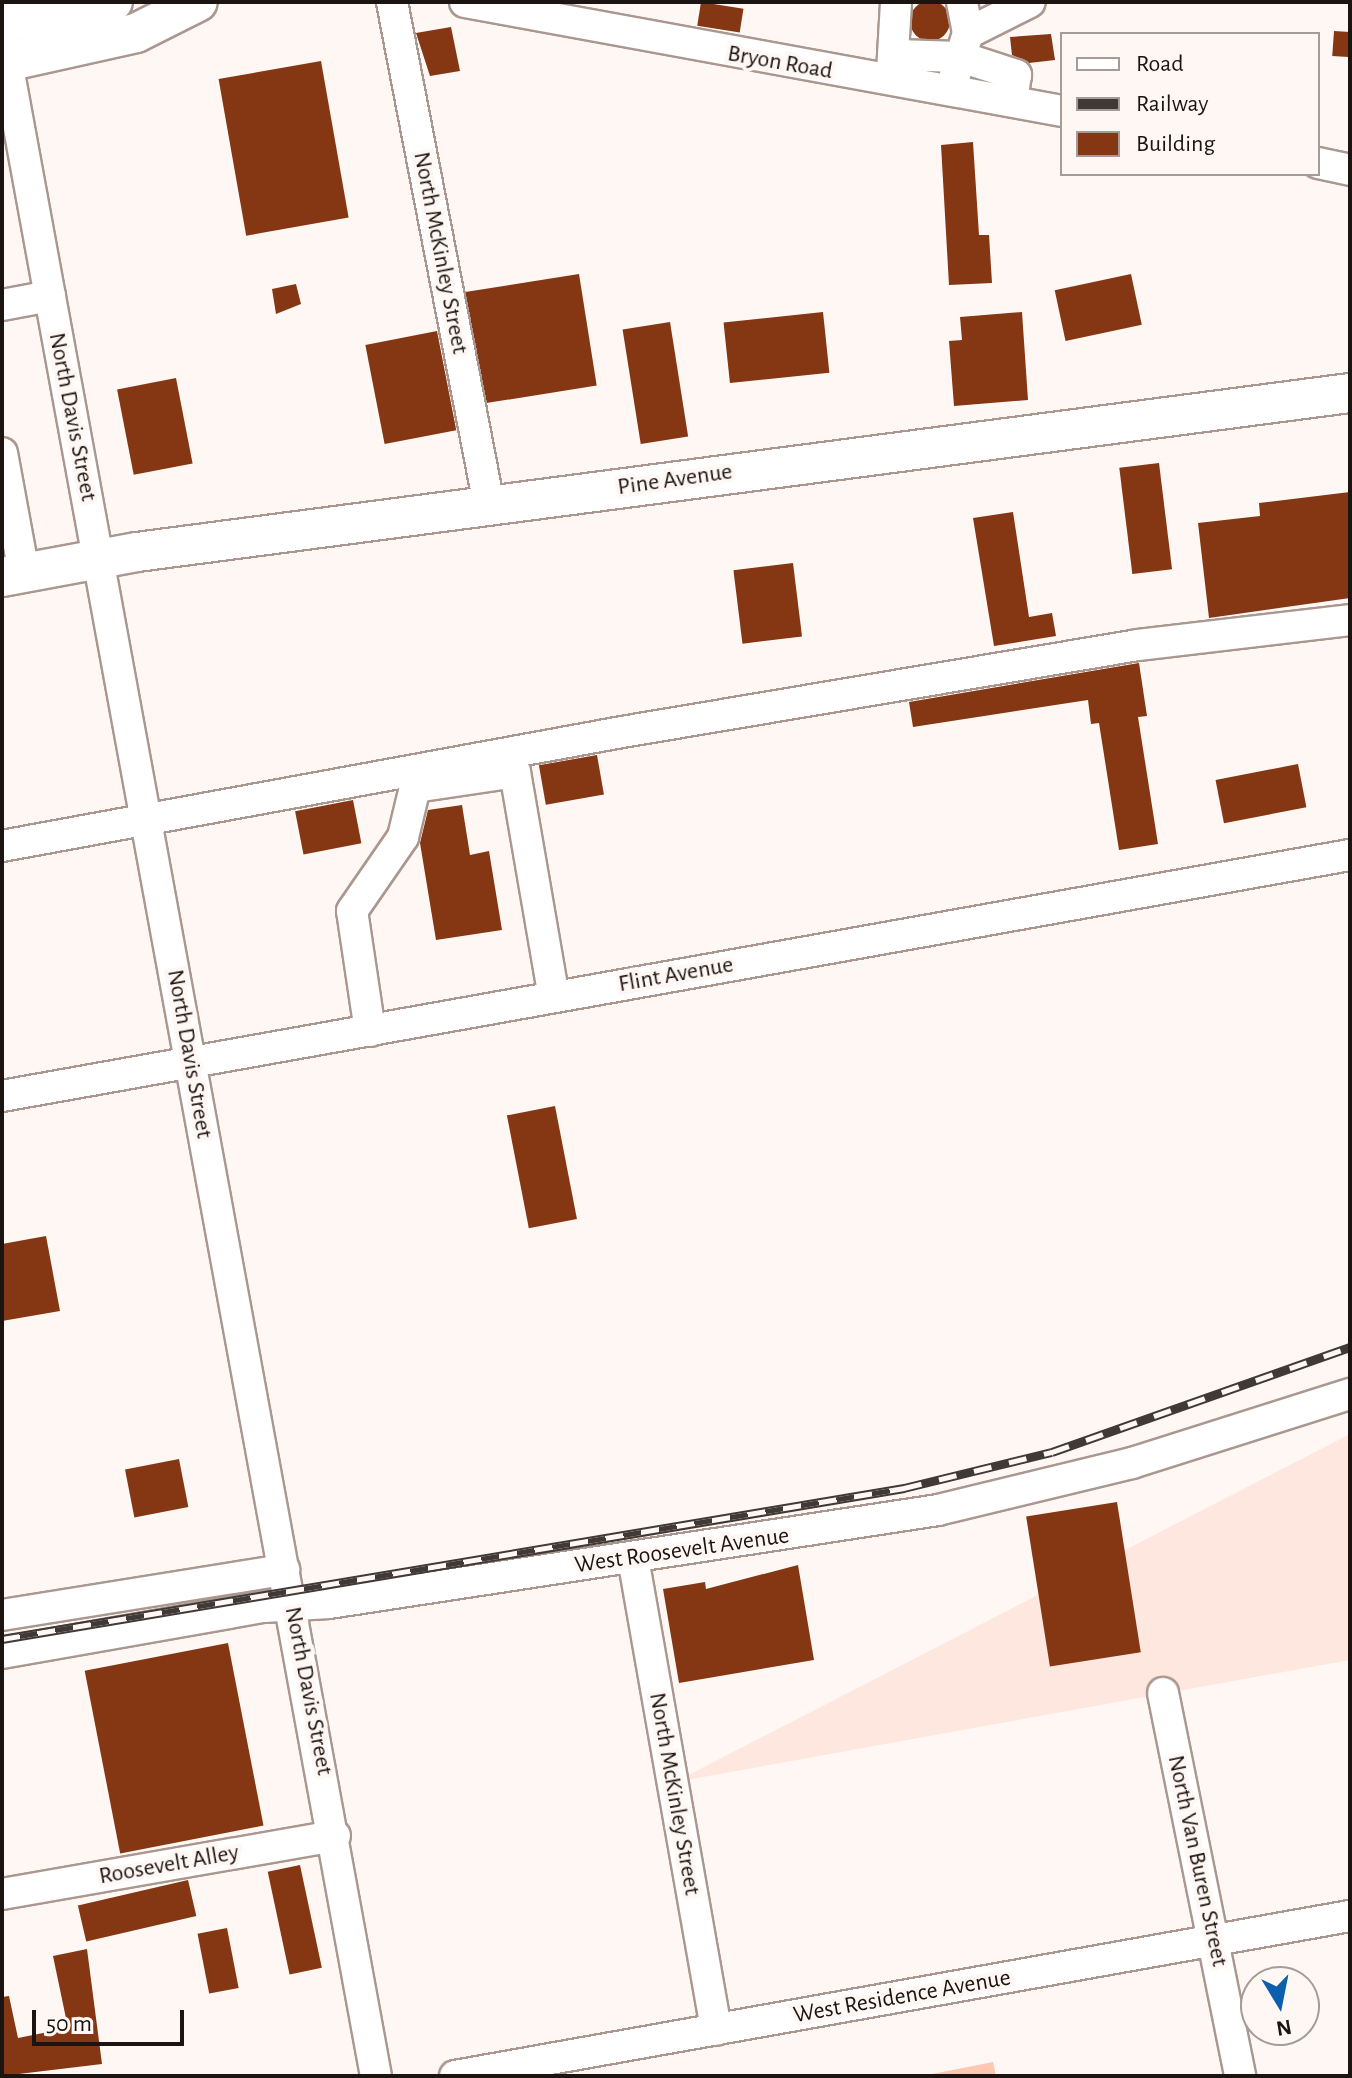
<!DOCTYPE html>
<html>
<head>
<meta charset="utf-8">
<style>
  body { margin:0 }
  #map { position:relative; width:1352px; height:2078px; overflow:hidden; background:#fff7f3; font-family:"Alegreya Sans",sans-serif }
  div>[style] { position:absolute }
  .built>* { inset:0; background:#fee7de }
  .green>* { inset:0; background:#fdc7b1 }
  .building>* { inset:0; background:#843712; transform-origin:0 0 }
  .round { border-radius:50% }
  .roads { filter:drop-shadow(2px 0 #aa9890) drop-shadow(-2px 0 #aa9890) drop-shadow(0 2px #aa9890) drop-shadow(0 -2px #aa9890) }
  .minor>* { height:30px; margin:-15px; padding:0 15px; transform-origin:15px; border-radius:15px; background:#fff }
  .major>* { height:38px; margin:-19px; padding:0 19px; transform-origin:19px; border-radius:19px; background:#fff }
  .rail>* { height:9px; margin-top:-4.5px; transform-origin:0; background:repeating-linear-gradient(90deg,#fff7f3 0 18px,#403936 0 36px); box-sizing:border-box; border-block:2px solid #403936 }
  span { translate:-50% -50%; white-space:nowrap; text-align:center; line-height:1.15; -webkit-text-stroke:8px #fff7f3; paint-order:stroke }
  .street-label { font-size:24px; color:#1b1411 }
  .frame { position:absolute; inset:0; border:4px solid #1b1411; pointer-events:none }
  .legend { position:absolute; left:1060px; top:32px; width:260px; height:144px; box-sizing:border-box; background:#fff7f3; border:2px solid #a49c99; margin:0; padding:10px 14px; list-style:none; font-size:24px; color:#1b1411 }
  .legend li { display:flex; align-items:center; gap:16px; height:40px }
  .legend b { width:40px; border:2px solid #a49c99 }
  .north { position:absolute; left:1240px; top:1966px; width:80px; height:80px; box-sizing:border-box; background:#fff7f3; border:2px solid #a49c99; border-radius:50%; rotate:170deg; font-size:22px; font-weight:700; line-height:32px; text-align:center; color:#1b1411 }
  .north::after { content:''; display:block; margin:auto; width:28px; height:36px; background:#0c5fad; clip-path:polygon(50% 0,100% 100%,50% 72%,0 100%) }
  .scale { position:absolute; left:32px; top:2010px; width:152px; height:36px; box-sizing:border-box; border:4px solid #1b1411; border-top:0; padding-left:10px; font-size:24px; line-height:28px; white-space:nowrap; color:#1b1411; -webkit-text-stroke:6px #fff7f3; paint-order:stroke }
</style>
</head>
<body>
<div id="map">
  <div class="built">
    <i style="clip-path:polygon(1350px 1434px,1350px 1660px,675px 1782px)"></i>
  </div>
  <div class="green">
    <i style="clip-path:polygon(993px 2062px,996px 2076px,922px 2076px)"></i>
  </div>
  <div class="building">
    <i class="round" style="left:910px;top:1px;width:40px;height:40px"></i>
    <i style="left:701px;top:2px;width:43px;height:24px;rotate:9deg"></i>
    <i style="clip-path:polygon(451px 27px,460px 71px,430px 76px,416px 33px)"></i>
    <i style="left:1334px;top:31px;width:16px;height:25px;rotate:4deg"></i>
    <i style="clip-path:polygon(1051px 34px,1055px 60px,1029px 63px,1012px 55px,1010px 37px)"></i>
    <i style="left:321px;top:61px;width:159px;height:104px;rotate:80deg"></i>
    <i style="clip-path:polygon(973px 142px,979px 235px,989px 235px,992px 283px,949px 285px,941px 145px)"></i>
    <i style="left:579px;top:274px;width:113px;height:115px;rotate:81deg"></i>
    <i style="left:1131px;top:274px;width:52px;height:78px;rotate:78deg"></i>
    <i style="clip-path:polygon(296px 284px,301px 304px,276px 314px,272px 289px)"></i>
    <i style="left:823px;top:312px;width:61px;height:100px;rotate:84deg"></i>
    <i style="clip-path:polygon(1022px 312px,1028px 400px,954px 406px,949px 341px,962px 340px,960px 317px)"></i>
    <i style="left:670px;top:322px;width:116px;height:48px;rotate:81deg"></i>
    <i style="left:437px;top:331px;width:101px;height:73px;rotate:79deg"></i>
    <i style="left:176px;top:378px;width:87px;height:60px;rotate:79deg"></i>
    <i style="left:1159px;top:463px;width:107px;height:40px;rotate:83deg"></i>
    <i style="clip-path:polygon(1350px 492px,1350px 598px,1209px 618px,1198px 523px,1260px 516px,1259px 503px)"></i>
    <i style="clip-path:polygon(1013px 512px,1029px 617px,1052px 613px,1056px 636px,994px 646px,973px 518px)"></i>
    <i style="left:793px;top:563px;width:74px;height:60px;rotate:83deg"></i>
    <i style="clip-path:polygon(1139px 663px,1147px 716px,1138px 717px,1158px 844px,1119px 850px,1099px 723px,1091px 724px,1088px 700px,913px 727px,909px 702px)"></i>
    <i style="left:597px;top:755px;width:40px;height:59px;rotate:80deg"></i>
    <i style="left:1298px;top:764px;width:44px;height:84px;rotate:79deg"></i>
    <i style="left:353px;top:800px;width:44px;height:59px;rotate:79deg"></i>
    <i style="clip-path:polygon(462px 805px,470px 855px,489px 851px,502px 930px,436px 940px,420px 843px,428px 810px)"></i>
    <i style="left:555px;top:1106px;width:115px;height:49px;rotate:79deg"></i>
    <i style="clip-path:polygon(46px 1236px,60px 1311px,2px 1321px,2px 1244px)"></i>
    <i style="left:179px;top:1459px;width:49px;height:55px;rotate:79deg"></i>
    <i style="left:1117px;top:1502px;width:152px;height:92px;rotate:81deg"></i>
    <i style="clip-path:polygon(798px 1565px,814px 1660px,679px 1683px,663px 1589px,705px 1582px,706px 1589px)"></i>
    <i style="left:228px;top:1643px;width:186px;height:146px;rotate:79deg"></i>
    <i style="left:300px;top:1865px;width:105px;height:33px;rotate:78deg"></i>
    <i style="left:188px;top:1880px;width:37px;height:113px;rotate:77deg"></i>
    <i style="left:227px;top:1928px;width:61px;height:30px;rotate:79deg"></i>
    <i style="clip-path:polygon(87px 1949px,102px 2064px,2px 2076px,2px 1997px,9px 1996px,18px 2038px,68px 2028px,53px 1956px)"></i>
  </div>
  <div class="roads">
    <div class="minor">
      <i style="left:392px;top:2px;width:512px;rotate:79.08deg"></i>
      <i style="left:465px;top:2px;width:607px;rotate:10.35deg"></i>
      <i style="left:968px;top:33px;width:69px;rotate:-26.6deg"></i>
      <i style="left:3px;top:40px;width:2070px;rotate:79.62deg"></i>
      <i style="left:897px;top:55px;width:64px;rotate:1.8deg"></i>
      <i style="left:961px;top:57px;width:58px;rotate:18.1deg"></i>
      <i style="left:1016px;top:75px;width:26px;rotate:99deg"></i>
      <i style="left:892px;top:72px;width:70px;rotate:-86.7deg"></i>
      <i style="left:955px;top:75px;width:44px;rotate:-72.8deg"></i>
      <i style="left:968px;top:33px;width:32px;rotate:-101deg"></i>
      <i style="left:1318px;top:163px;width:33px;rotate:12deg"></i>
      <i style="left:2px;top:305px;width:49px;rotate:-10.6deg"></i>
      <i style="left:2px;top:453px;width:122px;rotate:79.6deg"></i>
      <i style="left:2px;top:846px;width:630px;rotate:-10.42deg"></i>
      <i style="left:622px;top:732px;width:523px;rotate:-9.57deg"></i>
      <i style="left:1138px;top:645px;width:213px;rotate:-6.7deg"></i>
      <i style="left:370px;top:1031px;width:121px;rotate:-98.5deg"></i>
      <i style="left:352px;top:911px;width:90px;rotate:-55.4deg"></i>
      <i style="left:403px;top:837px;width:51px;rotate:-76.5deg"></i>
      <i style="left:415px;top:787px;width:101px;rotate:-8.5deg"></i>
      <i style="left:515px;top:772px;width:228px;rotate:80.2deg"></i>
      <i style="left:2px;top:1096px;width:1369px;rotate:-10.14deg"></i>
      <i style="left:633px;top:1558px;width:479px;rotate:80deg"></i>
      <i style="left:2px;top:1615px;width:286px;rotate:-9.1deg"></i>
      <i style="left:2px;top:1653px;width:266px;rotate:-10deg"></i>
      <i style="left:264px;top:1607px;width:65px;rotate:-3.5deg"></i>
      <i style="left:329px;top:1603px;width:616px;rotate:-8.68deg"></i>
      <i style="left:938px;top:1510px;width:200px;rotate:-13.6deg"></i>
      <i style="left:1132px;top:1463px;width:229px;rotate:-17.6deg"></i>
      <i style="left:1163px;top:1693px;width:391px;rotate:78.6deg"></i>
      <i style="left:2px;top:1894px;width:338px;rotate:-9.9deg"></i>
      <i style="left:455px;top:2076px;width:909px;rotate:-10.14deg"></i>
    </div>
    <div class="major">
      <i style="left:2px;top:24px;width:113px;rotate:-11.2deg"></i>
      <i style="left:2px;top:63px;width:137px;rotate:-12.6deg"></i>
      <i style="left:136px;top:33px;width:69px;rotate:-26.6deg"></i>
      <i style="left:2px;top:577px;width:137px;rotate:-10.5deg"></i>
      <i style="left:137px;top:552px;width:1223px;rotate:-7.47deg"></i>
    </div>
  </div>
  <div class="rail">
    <i style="left:2px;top:1639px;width:915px;rotate:-9.5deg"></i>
    <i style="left:904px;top:1488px;width:152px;rotate:-13.7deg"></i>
    <i style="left:1052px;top:1452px;width:316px;rotate:-19.4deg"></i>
  </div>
  <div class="street-label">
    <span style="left:780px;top:63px;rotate:10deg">Bryon Road</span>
    <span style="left:440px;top:253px;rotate:79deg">North McKinley Street</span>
    <span style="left:72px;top:417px;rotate:79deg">North Davis Street</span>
    <span style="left:675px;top:480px;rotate:-8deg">Pine Avenue</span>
    <span style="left:676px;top:975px;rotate:-10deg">Flint Avenue</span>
    <span style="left:189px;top:1054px;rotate:80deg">North Davis Street</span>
    <span style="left:682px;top:1551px;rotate:-8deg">West Roosevelt Avenue</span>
    <span style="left:308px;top:1691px;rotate:79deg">North Davis Street</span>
    <span style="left:674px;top:1794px;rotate:80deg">North McKinley Street</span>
    <span style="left:1197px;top:1861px;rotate:78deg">North Van Buren Street</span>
    <span style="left:169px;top:1865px;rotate:-10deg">Roosevelt Alley</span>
    <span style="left:902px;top:1997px;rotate:-10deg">West Residence Avenue</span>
  </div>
  <div class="frame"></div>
  <ul class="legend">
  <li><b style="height:10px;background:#fff"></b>Road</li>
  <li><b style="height:10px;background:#403936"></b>Railway</li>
  <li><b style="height:22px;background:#843712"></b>Building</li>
  </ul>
  <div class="north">N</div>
  <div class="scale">50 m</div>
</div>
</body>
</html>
